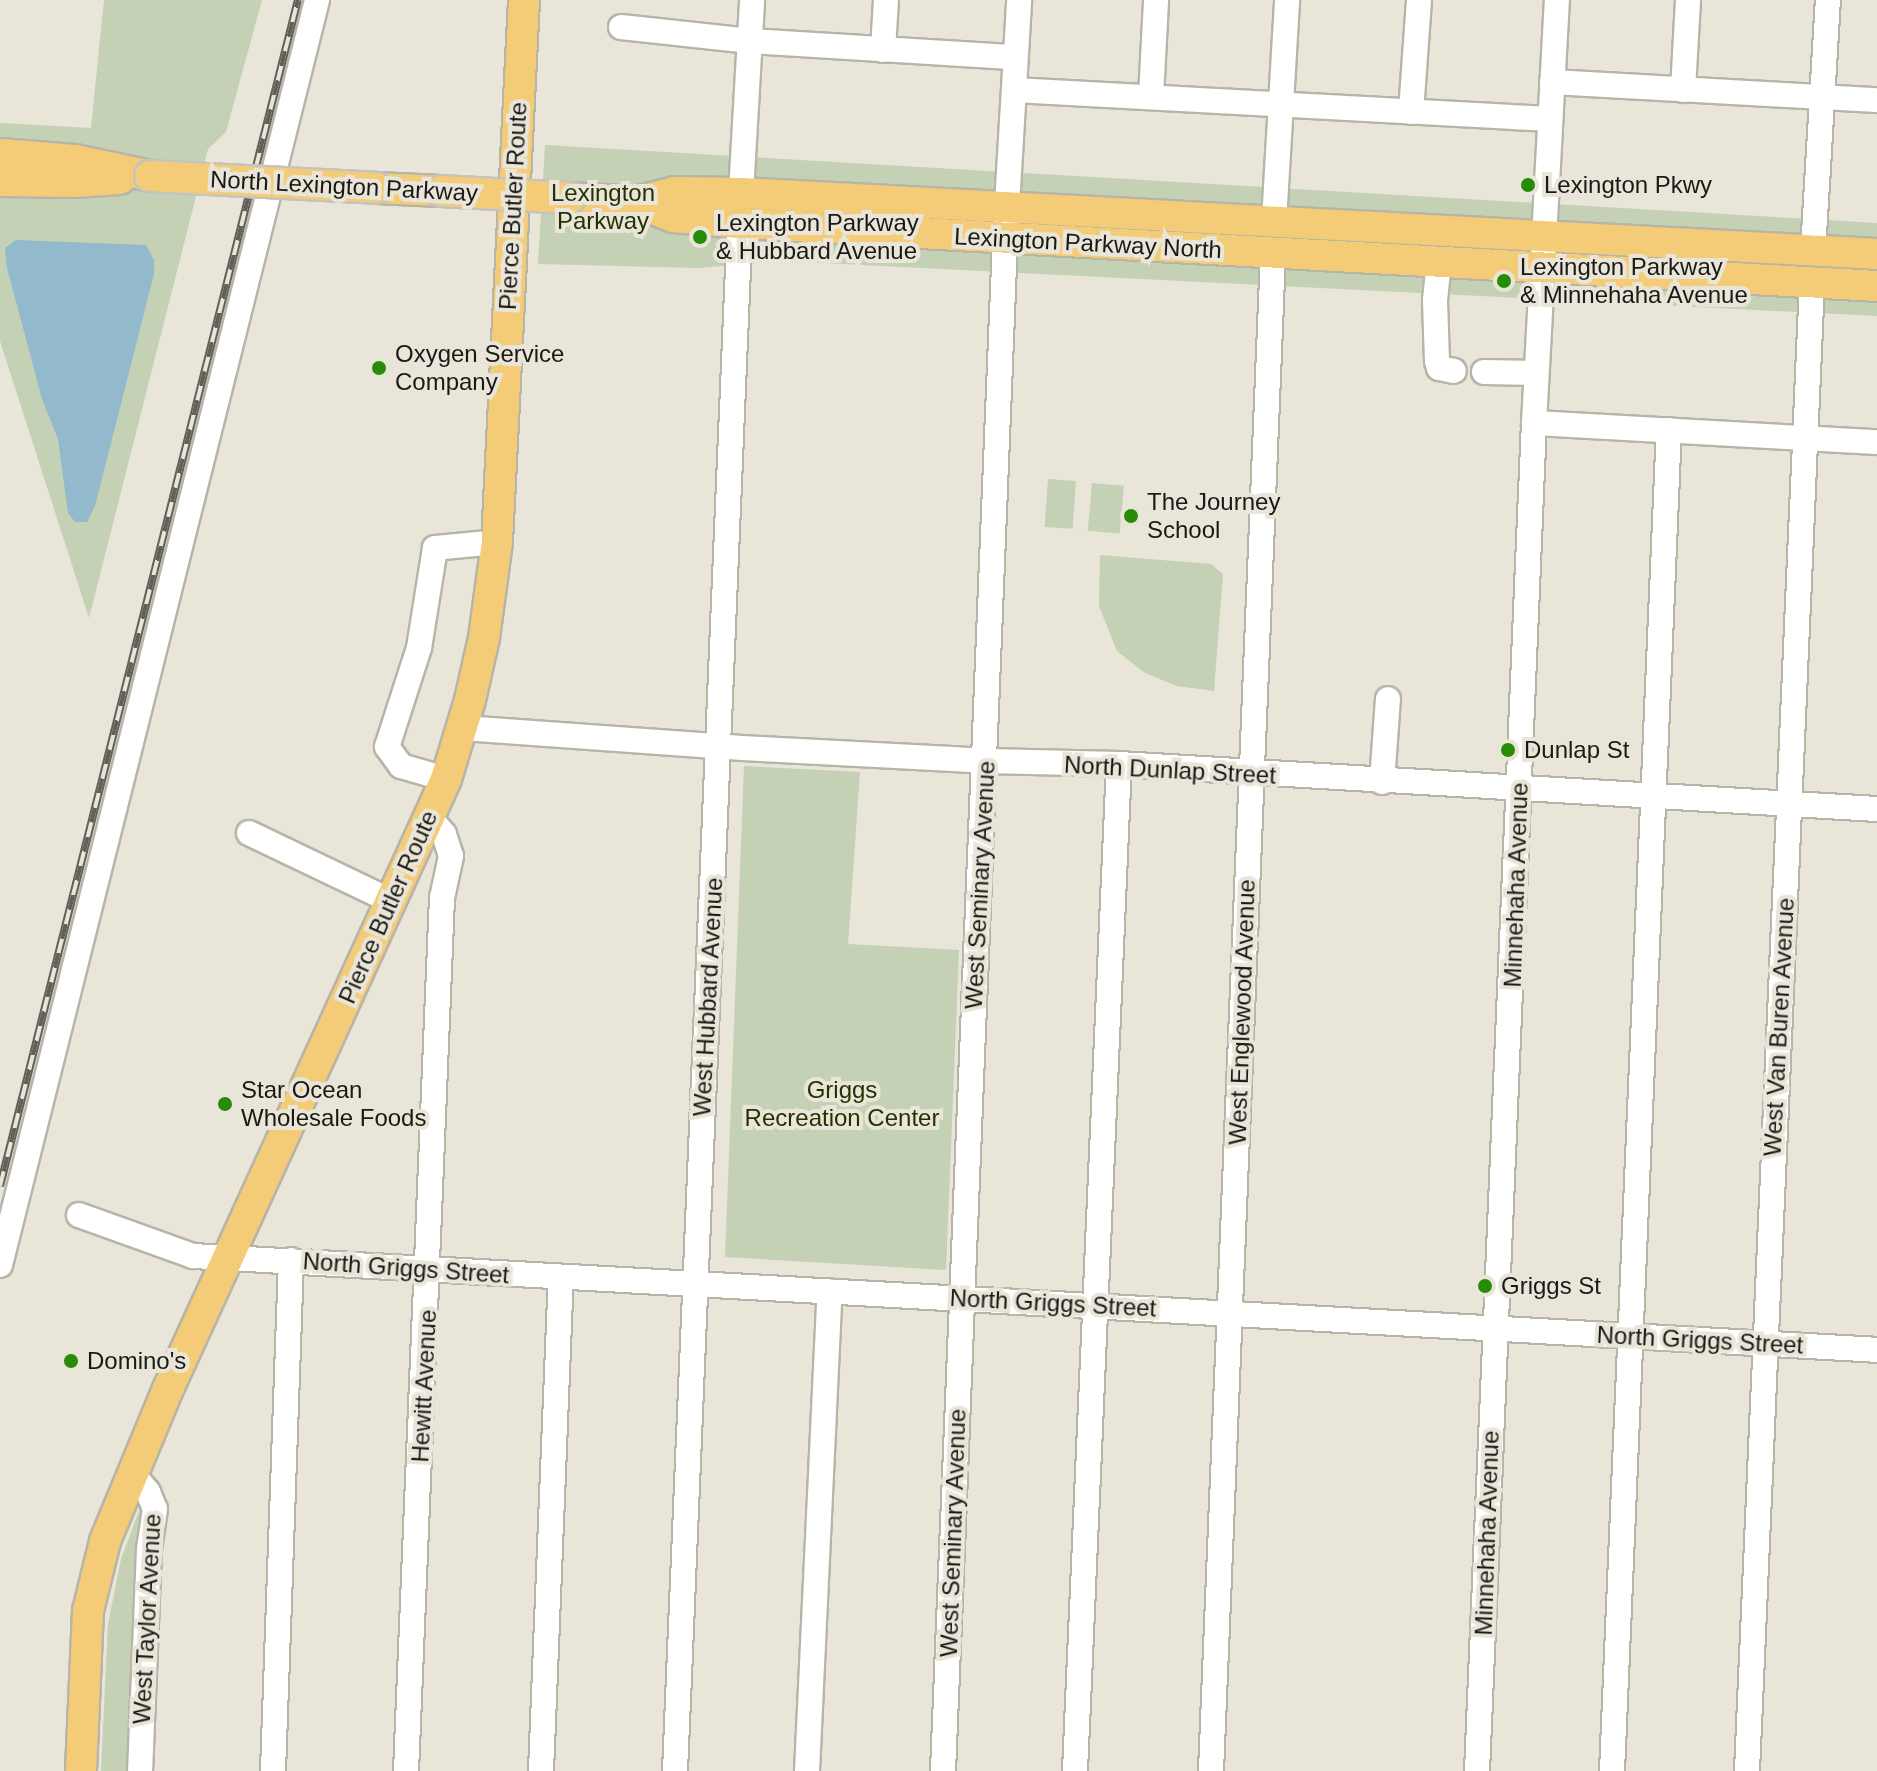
<!DOCTYPE html>
<html>
<head>
<meta charset="utf-8">
<style>
  body { margin:0 }
  #map { position:relative; width:1877px; height:1771px; overflow:hidden; background:#e9e5d9; font-family:Helvetica,sans-serif }
  div>[style] { position:absolute }
  .green>* { inset:0; background:#c4d1b4; transform-origin:0 0 }
  .water>* { inset:0; background:#93b9cc }
  .roads { filter:drop-shadow(2px 0 #b7b4a8) drop-shadow(-2px 0 #b7b4a8) drop-shadow(0 2px #b7b4a8) drop-shadow(0 -2px #b7b4a8) }
  .minor>* { height:24px; margin:-12px; padding:0 12px; transform-origin:12px; border-radius:12px; background:#fff }
  .major>* { height:30px; margin:-15px; padding:0 15px; transform-origin:15px; border-radius:15px; background:#f4cc78 }
  .rail>* { height:8px; margin-top:-4px; transform-origin:0; background:repeating-linear-gradient(90deg,#e9e5d9 0 15px,#626059 0 30px); box-sizing:border-box; border-block:2px solid #626059 }
  .bridges { filter:drop-shadow(2px 0 #c3c3c2) drop-shadow(-2px 0 #c3c3c2) drop-shadow(0 2px #c3c3c2) drop-shadow(0 -2px #c3c3c2) }
  .major-bridge>* { height:30px; margin:-15px; padding:0 15px; transform-origin:15px; border-radius:15px; background:#f4cc78 }
  .dots>* { width:22px; height:22px; translate:-50% -50%; box-sizing:border-box; border:4px solid #e9e5d9; border-radius:50% }
  span { translate:-50% -50%; white-space:nowrap; text-align:center; line-height:1.15; -webkit-text-stroke:8px #e9e5d9; paint-order:stroke }
  .poi-label { font-size:24px; color:#1a1915 }
  .left { translate:0 -50%; text-align:left }
  .street-label { font-size:24px; color:#1a1915 }
  .park-label { font-size:24px; color:#230 }
</style>
</head>
<body>
<div id="map">
  <div class="green">
    <i style="clip-path:polygon(104px 0,262px 0,226px 132px,208px 149px,89px 618px,0 341px,0 123px,91px 128px)"></i>
    <i style="clip-path:polygon(545px 145px,1877px 223px,1877px 316px,782px 261px,698px 268px,538px 264px)"></i>
    <i style="left:1048px;top:479px;width:28px;height:48px;rotate:4deg"></i>
    <i style="left:1092px;top:483px;width:32px;height:48px;rotate:5deg"></i>
    <i style="clip-path:polygon(1100px 555px,1211px 564px,1223px 574px,1214px 691px,1177px 686px,1145px 673px,1117px 651px,1099px 606px)"></i>
    <i style="clip-path:polygon(744px 766px,860px 772px,848px 944px,959px 950px,946px 1270px,725px 1257px)"></i>
    <i style="clip-path:polygon(142px 1503px,148px 1522px,137px 1542px,129px 1771px,101px 1771px,108px 1624px,121px 1559px)"></i>
  </div>
  <div class="water">
    <i style="clip-path:polygon(16px 240px,146px 245px,154px 260px,154px 274px,95px 506px,87px 522px,75px 522px,68px 513px,58px 439px,42px 399px,7px 268px,5px 248px)"></i>
  </div>
  <div class="roads">
    <div class="minor">
      <i style="left:621px;top:27px;width:130px;rotate:6.2deg"></i>
      <i style="left:750px;top:41px;width:265px;rotate:3.5deg"></i>
      <i style="left:883px;top:50px;width:50px;rotate:-86.6deg"></i>
      <i style="left:1552px;top:82px;width:325px;rotate:3.2deg"></i>
      <i style="left:1014px;top:90px;width:537px;rotate:3.1deg"></i>
      <i style="left:1683px;top:90px;width:90px;rotate:-86.8deg"></i>
      <i style="left:1151px;top:97px;width:97px;rotate:-87deg"></i>
      <i style="left:1411px;top:112px;width:112px;rotate:-85.9deg"></i>
      <i style="left:741px;top:193px;width:193px;rotate:-86.7deg"></i>
      <i style="left:1274px;top:221px;width:221px;rotate:-86.6deg"></i>
      <i style="left:1813px;top:251px;width:251px;rotate:-86.6deg"></i>
      <i style="left:1439px;top:262px;width:39px;rotate:96deg"></i>
      <i style="left:1435px;top:301px;width:60px;rotate:88.1deg"></i>
      <i style="left:1437px;top:361px;width:7px;rotate:74deg"></i>
      <i style="left:1439px;top:368px;width:15px;rotate:11deg"></i>
      <i style="left:1484px;top:372px;width:52px;rotate:1.1deg"></i>
      <i style="left:1534px;top:423px;width:344px;rotate:3.2deg"></i>
      <i style="left:463px;top:728px;width:280px;rotate:4.1deg"></i>
      <i style="left:742px;top:748px;width:244px;rotate:3deg"></i>
      <i style="left:986px;top:761px;width:133px;rotate:1.3deg"></i>
      <i style="left:1119px;top:764px;width:759px;rotate:3.4deg"></i>
      <i style="left:446px;top:779px;width:47px;rotate:-163.9deg"></i>
      <i style="left:401px;top:766px;width:24px;rotate:-126deg"></i>
      <i style="left:387px;top:747px;width:104px;rotate:-72.1deg"></i>
      <i style="left:419px;top:648px;width:101px;rotate:-80.9deg"></i>
      <i style="left:435px;top:548px;width:62px;rotate:-5.5deg"></i>
      <i style="left:1382px;top:782px;width:83px;rotate:-85.9deg"></i>
      <i style="left:249px;top:833px;width:157px;rotate:25.6deg"></i>
      <i style="left:79px;top:1215px;width:121px;rotate:19.8deg"></i>
      <i style="left:193px;top:1256px;width:1687px;rotate:3.19deg"></i>
      <i style="left:0;top:1265px;width:1304px;rotate:-75.93deg"></i>
      <i style="left:133px;top:1474px;width:23px;rotate:50deg"></i>
      <i style="left:148px;top:1492px;width:18px;rotate:68deg"></i>
      <i style="left:155px;top:1509px;width:40px;rotate:98.5deg"></i>
      <i style="left:149px;top:1549px;width:222px;rotate:92.3deg"></i>
      <i style="left:273px;top:1771px;width:511px;rotate:-87.98deg"></i>
      <i style="left:406px;top:1771px;width:874px;rotate:-87.64deg"></i>
      <i style="left:442px;top:898px;width:43px;rotate:-77.9deg"></i>
      <i style="left:451px;top:856px;width:23px;rotate:-108deg"></i>
      <i style="left:444px;top:834px;width:23px;rotate:-131deg"></i>
      <i style="left:541px;top:1771px;width:493px;rotate:-87.7deg"></i>
      <i style="left:675px;top:1771px;width:1549px;rotate:-87.6deg"></i>
      <i style="left:807px;top:1771px;width:480px;rotate:-87.3deg"></i>
      <i style="left:943px;top:1771px;width:1533px;rotate:-87.68deg"></i>
      <i style="left:1005px;top:239px;width:239px;rotate:-86.6deg"></i>
      <i style="left:1075px;top:1771px;width:1008px;rotate:-87.5deg"></i>
      <i style="left:1211px;top:1771px;width:1519px;rotate:-87.66deg"></i>
      <i style="left:1477px;top:1771px;width:1349px;rotate:-87.58deg"></i>
      <i style="left:1534px;top:423px;width:424px;rotate:-86.9deg"></i>
      <i style="left:1612px;top:1771px;width:1342px;rotate:-87.57deg"></i>
      <i style="left:1747px;top:1771px;width:1488px;rotate:-87.5deg"></i>
    </div>
    <div class="major">
      <i style="left:0;top:154px;width:75px;rotate:4.6deg"></i>
      <i style="left:75px;top:160px;width:77px;rotate:12deg"></i>
      <i style="left:0;top:181px;width:76px;rotate:0.8deg"></i>
      <i style="left:76px;top:182px;width:44px;rotate:-3.9deg"></i>
      <i style="left:376px;top:188px;width:65px;rotate:2.6deg"></i>
      <i style="left:570px;top:198px;width:65px;rotate:3.5deg"></i>
      <i style="left:635px;top:202px;width:41px;rotate:21.5deg"></i>
      <i style="left:673px;top:217px;width:67px;rotate:5.1deg"></i>
      <i style="left:740px;top:223px;width:1139px;rotate:3.17deg"></i>
      <i style="left:635px;top:202px;width:41px;rotate:-14deg"></i>
      <i style="left:675px;top:192px;width:66px;rotate:0.9deg"></i>
      <i style="left:741px;top:193px;width:1138px;rotate:3.07deg"></i>
      <i style="left:81px;top:1771px;width:160px;rotate:-87.5deg"></i>
      <i style="left:88px;top:1611px;width:72px;rotate:-76.3deg"></i>
      <i style="left:105px;top:1541px;width:165px;rotate:-67.5deg"></i>
      <i style="left:168px;top:1389px;width:629px;rotate:-65.47deg"></i>
      <i style="left:429px;top:817px;width:42px;rotate:-65.9deg"></i>
      <i style="left:446px;top:779px;width:83px;rotate:-73.1deg"></i>
      <i style="left:470px;top:700px;width:64px;rotate:-77.3deg"></i>
      <i style="left:484px;top:638px;width:97px;rotate:-82.3deg"></i>
      <i style="left:497px;top:542px;width:543px;rotate:-87.15deg"></i>
    </div>
  </div>
  <div class="rail">
    <i style="left:0;top:1186px;width:1223px;rotate:-75.9deg"></i>
  </div>
  <div class="bridges">
    <div class="major-bridge">
      <i style="left:150px;top:176px;width:226px;rotate:3deg"></i>
      <i style="left:441px;top:191px;width:129px;rotate:3.1deg"></i>
    </div>
  </div>
  <div class="dots">
    <i style="left:1528px;top:185px;background:#288d06"></i>
    <i style="left:700px;top:237px;background:#288d06"></i>
    <i style="left:1504px;top:281px;background:#288d06"></i>
    <i style="left:379px;top:368px;background:#288d06"></i>
    <i style="left:1131px;top:516px;background:#288d06"></i>
    <i style="left:1508px;top:750px;background:#288d06"></i>
    <i style="left:225px;top:1104px;background:#288d06"></i>
    <i style="left:1485px;top:1286px;background:#288d06"></i>
    <i style="left:71px;top:1361px;background:#288d06"></i>
  </div>
  <div class="poi-label">
    <span class="left" style="left:1544px;top:185px">Lexington Pkwy</span>
    <span class="left" style="left:716px;top:237px">Lexington Parkway<br>&amp; Hubbard Avenue</span>
    <span class="left" style="left:1520px;top:281px">Lexington Parkway<br>&amp; Minnehaha Avenue</span>
    <span class="left" style="left:395px;top:368px">Oxygen Service<br>Company</span>
    <span class="left" style="left:1147px;top:516px">The Journey<br>School</span>
    <span class="left" style="left:1524px;top:750px">Dunlap St</span>
    <span class="left" style="left:241px;top:1104px">Star Ocean<br>Wholesale Foods</span>
    <span class="left" style="left:1501px;top:1286px">Griggs St</span>
    <span class="left" style="left:87px;top:1361px">Domino's</span>
  </div>
  <div class="street-label">
    <span style="left:344px;top:186px;rotate:3deg">North Lexington Parkway</span>
    <span style="left:513px;top:206px;rotate:-87deg">Pierce Butler Route</span>
    <span style="left:1088px;top:243px;rotate:3deg">Lexington Parkway North</span>
    <span style="left:1170px;top:770px;rotate:3deg">North Dunlap Street</span>
    <span style="left:980px;top:885px;rotate:-87deg">West Seminary Avenue</span>
    <span style="left:1516px;top:885px;rotate:-88deg">Minnehaha Avenue</span>
    <span style="left:388px;top:907px;rotate:-66deg">Pierce Butler Route</span>
    <span style="left:708px;top:997px;rotate:-87deg">West Hubbard Avenue</span>
    <span style="left:1242px;top:1012px;rotate:-88deg">West Englewood Avenue</span>
    <span style="left:1779px;top:1027px;rotate:-87deg">West Van Buren Avenue</span>
    <span style="left:406px;top:1268px;rotate:4deg">North Griggs Street</span>
    <span style="left:1053px;top:1303px;rotate:3deg">North Griggs Street</span>
    <span style="left:1700px;top:1340px;rotate:3deg">North Griggs Street</span>
    <span style="left:424px;top:1386px;rotate:-87deg">Hewitt Avenue</span>
    <span style="left:953px;top:1533px;rotate:-88deg">West Seminary Avenue</span>
    <span style="left:1487px;top:1533px;rotate:-88deg">Minnehaha Avenue</span>
    <span style="left:147px;top:1619px;rotate:-87deg">West Taylor Avenue</span>
  </div>
  <div class="park-label">
    <span style="left:603px;top:207px">Lexington<br>Parkway</span>
    <span style="left:842px;top:1104px">Griggs<br>Recreation Center</span>
  </div>
</div>
</body>
</html>
